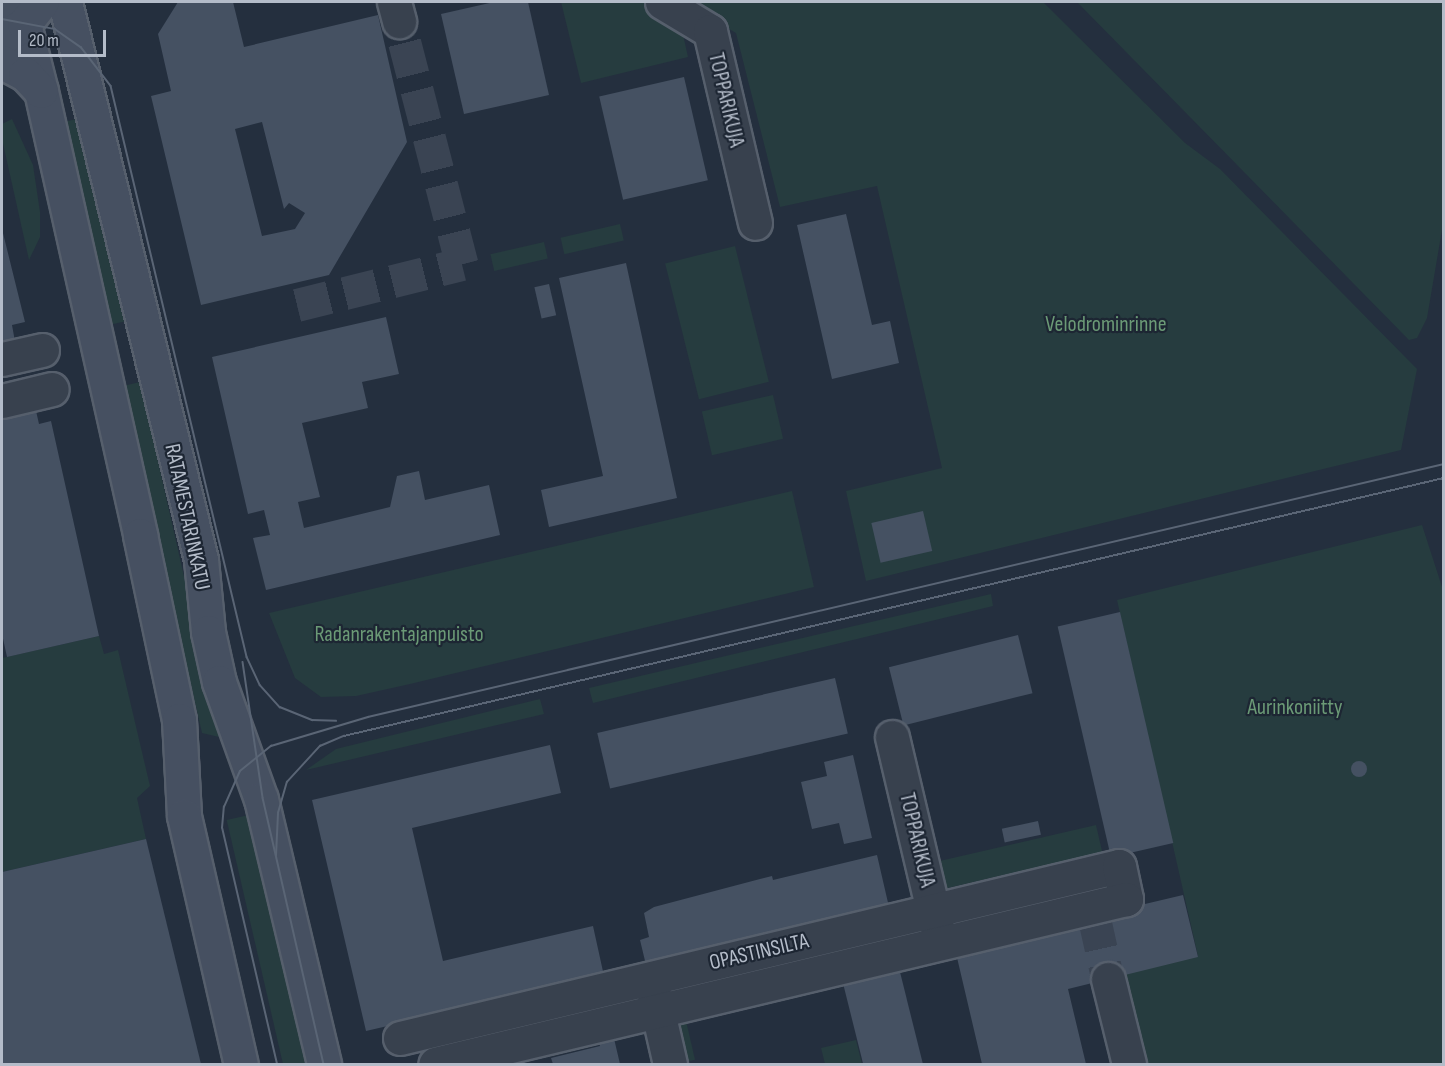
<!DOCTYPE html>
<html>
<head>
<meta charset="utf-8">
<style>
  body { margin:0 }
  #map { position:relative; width:1445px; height:1066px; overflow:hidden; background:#242f3e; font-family:"Sofia Sans Condensed",sans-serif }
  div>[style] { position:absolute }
  .green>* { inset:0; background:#263c3f; transform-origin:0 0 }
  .building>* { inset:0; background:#455162; transform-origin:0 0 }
  .round { border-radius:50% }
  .street-tunnel>* { height:33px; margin-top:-16.5px; transform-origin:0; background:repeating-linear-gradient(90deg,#3a4453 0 33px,transparent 0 49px) }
  .roads { filter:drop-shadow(2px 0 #565f6c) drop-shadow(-2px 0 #565f6c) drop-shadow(0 2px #565f6c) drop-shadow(0 -2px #565f6c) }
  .street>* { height:33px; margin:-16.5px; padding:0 16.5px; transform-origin:16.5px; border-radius:16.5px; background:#38414e }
  .secondary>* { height:33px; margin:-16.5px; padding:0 16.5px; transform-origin:16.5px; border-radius:16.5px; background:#465061 }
  .tram>* { height:1.5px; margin:-0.75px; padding:0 0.75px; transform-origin:0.75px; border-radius:0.75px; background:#5a6575 }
  span { translate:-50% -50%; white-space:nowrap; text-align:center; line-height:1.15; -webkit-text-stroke:4.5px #1d2633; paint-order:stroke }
  .street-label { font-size:22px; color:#b4bcc9 }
  .park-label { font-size:22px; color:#6b9a76 }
  .frame { position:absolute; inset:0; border:3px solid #b4bcc9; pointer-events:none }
  .scale { position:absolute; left:18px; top:30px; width:88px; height:27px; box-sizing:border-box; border:3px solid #b4bcc9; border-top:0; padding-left:8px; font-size:18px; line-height:21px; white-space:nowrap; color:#b4bcc9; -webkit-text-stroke:4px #1d2633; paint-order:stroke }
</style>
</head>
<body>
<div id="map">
  <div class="green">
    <i style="clip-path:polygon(561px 2px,651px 2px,682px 30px,688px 57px,581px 83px)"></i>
    <i style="clip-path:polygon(684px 2px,1043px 2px,1185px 143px,1220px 169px,1417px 369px,1401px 450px,866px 581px,846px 491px,942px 468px,877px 186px,780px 207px,736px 33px)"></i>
    <i style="clip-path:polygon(1077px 2px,1443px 2px,1443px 224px,1427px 318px,1417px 338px,1409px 340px)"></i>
    <i style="left:81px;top:118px;width:208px;height:17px;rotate:77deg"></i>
    <i style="clip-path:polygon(12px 119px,33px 165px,40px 212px,40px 237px,29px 260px,2px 139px,2px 124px)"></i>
    <i style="left:620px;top:224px;width:17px;height:61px;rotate:77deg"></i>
    <i style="left:544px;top:242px;width:17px;height:55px;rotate:77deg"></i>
    <i style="left:735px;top:246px;width:140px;height:72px;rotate:76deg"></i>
    <i style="clip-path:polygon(140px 382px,200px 647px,219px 737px,202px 733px,123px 386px)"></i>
    <i style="left:773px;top:395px;width:45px;height:73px;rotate:77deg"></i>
    <i style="clip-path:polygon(792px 491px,814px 587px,410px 684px,356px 696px,321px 697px,295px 678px,269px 613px)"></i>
    <i style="clip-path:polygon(1422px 525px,1444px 593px,1443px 1064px,1142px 1064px,1121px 975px,1198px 956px,1117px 600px)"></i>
    <i style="clip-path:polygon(991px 594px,993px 606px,593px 703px,589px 688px)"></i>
    <i style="clip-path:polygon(99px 636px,104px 654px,118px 650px,150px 786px,137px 798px,146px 839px,2px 872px,2px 658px)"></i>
    <i style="clip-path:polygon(540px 699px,544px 714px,306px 770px,336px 749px)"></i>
    <i style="left:253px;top:814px;width:257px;height:27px;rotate:77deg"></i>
    <i style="left:1096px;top:825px;width:28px;height:165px;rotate:77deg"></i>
    <i style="left:684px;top:1012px;width:49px;height:17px;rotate:77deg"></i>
    <i style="clip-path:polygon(856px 1040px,862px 1064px,825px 1064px,821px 1048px)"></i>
  </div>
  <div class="building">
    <i style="clip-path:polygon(evenodd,178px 2px,233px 2px,244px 47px,378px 15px,407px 142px,329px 275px,201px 305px,151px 96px,171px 91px,158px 34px,178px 2px,262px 122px,284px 209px,289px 203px,305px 213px,295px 229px,262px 236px,235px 129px,262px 122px)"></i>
    <i style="clip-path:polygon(494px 2px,528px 2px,549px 95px,464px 114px,441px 14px)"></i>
    <i style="left:684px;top:77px;width:106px;height:87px;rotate:77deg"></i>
    <i style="clip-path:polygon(846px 214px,872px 325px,890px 321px,899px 363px,832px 379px,797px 225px)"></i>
    <i style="clip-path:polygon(2px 229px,25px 322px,12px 325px,16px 347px,2px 350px)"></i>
    <i style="clip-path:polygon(626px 263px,677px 498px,549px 527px,541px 490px,603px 476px,559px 278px)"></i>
    <i style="left:549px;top:284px;width:32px;height:15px;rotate:77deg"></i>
    <i style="clip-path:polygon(386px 317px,399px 374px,362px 382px,368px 408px,302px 423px,320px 497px,298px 502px,304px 528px,390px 507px,397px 476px,419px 471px,425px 500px,489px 485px,500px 535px,266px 590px,253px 538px,270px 535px,264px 510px,248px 514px,212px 357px)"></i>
    <i style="clip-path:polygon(34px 402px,39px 424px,51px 421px,99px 636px,7px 657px,2px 634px,2px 410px)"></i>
    <i style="left:923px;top:511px;width:41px;height:53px;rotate:77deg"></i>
    <i style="left:1120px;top:612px;width:237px;height:64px;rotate:77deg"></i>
    <i style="left:1018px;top:635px;width:60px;height:133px;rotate:76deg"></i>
    <i style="left:835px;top:678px;width:57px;height:244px;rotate:77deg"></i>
    <i style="clip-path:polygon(550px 745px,561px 793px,412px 828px,443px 961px,593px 926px,604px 976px,366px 1031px,312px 800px)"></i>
    <i style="clip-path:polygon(853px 755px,872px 838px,844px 844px,839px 823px,812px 829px,801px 782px,827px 776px,824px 762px)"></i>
    <i class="round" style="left:1351px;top:761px;width:16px;height:16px"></i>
    <i style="left:1038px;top:821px;width:14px;height:37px;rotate:78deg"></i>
    <i style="clip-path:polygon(146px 839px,201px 1064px,2px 1064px,2px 872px)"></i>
    <i style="clip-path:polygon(877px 855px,889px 907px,646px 965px,640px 940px,649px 937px,644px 913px,654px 907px,760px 879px,772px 876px,773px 880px)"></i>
    <i style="clip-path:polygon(1183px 895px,1198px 957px,1068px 989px,1086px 1064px,982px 1064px,955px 949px)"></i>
    <i style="left:897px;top:960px;width:107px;height:58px;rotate:76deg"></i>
    <i style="clip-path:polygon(612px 1030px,620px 1064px,553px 1064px,551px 1058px,600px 1046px,597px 1033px)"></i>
  </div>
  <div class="street-tunnel">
    <i style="left:297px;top:305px;width:170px;rotate:-14deg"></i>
    <i style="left:462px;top:264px;width:251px;rotate:-104.5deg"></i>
    <i style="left:1094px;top:916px;width:65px;rotate:77.5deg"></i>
  </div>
  <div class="roads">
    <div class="street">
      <i style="left:394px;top:2px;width:20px;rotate:75deg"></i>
      <i style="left:662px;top:2px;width:56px;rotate:31.1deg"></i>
      <i style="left:710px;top:31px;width:197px;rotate:76.8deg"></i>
      <i style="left:2px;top:359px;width:41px;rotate:-12.7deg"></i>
      <i style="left:2px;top:401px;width:51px;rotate:-13.5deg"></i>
      <i style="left:892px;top:737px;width:199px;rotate:76.7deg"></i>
      <i style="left:1108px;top:979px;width:88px;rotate:76.1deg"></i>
      <i style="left:653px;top:990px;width:76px;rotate:77.1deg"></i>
      <i style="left:400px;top:1038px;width:739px;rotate:-13.45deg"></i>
      <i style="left:1119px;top:866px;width:34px;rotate:78deg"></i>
      <i style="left:1126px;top:899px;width:710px;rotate:166.57deg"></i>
    </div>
    <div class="secondary">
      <i style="left:13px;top:2px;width:25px;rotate:63deg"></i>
      <i style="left:24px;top:24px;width:69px;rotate:75.8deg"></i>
      <i style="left:41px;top:91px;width:455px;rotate:77.4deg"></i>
      <i style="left:140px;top:535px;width:189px;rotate:78.1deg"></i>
      <i style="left:179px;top:720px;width:96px;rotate:87deg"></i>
      <i style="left:184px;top:816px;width:254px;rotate:77.1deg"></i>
      <i style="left:65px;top:2px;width:574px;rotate:76.3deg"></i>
      <i style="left:201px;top:560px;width:72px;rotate:84.4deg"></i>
      <i style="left:208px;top:632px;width:51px;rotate:77.6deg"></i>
      <i style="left:219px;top:682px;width:124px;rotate:70.3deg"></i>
      <i style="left:261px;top:799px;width:272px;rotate:76.6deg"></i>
      <i style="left:2px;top:38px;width:26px;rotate:-32deg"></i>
      <i style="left:24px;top:24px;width:28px;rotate:-51deg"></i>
      <i style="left:2px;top:62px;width:26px;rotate:28deg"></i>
      <i style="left:25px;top:74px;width:23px;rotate:47deg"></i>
    </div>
  </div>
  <div class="tram">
    <i style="left:2px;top:19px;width:54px;rotate:10.7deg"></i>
    <i style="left:55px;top:29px;width:32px;rotate:35deg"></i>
    <i style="left:81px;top:47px;width:49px;rotate:52.4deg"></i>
    <i style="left:111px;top:86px;width:587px;rotate:76.6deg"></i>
    <i style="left:247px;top:657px;width:31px;rotate:65deg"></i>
    <i style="left:260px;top:685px;width:30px;rotate:48deg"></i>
    <i style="left:280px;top:707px;width:35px;rotate:22deg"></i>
    <i style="left:312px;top:720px;width:24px;rotate:2deg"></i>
    <i style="left:243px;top:662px;width:137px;rotate:81.6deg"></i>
    <i style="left:263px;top:798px;width:273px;rotate:77.1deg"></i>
    <i style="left:276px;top:856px;width:43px;rotate:-87.3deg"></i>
    <i style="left:278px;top:813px;width:32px;rotate:-74deg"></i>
    <i style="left:287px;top:782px;width:49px;rotate:-47.5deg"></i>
    <i style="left:320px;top:746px;width:26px;rotate:-23deg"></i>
    <i style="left:344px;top:736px;width:1130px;rotate:-13.2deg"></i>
    <i style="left:277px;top:1064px;width:242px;rotate:-103.1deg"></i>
    <i style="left:222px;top:828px;width:21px;rotate:-85deg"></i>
    <i style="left:224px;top:807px;width:39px;rotate:-66deg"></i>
    <i style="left:240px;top:771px;width:40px;rotate:-39deg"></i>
    <i style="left:271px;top:746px;width:101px;rotate:-16.6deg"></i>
    <i style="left:368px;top:717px;width:1105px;rotate:-13.23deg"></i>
  </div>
  <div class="street-label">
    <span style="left:726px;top:100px;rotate:77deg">TOPPARIKUJA</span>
    <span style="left:187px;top:517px;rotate:78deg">RATAMESTARINKATU</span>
    <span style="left:917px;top:840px;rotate:77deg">TOPPARIKUJA</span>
    <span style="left:759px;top:952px;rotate:-13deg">OPASTINSILTA</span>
  </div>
  <div class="park-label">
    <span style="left:1106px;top:325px">Velodrominrinne</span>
    <span style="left:399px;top:635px">Radanrakentajanpuisto</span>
    <span style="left:1295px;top:708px">Aurinkoniitty</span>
  </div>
  <div class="frame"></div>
  <div class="scale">20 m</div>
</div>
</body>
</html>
